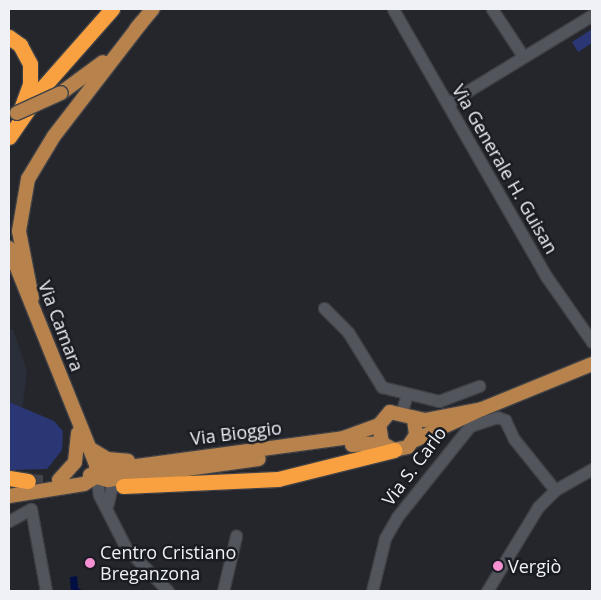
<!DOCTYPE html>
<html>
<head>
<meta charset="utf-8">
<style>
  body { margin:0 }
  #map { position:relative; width:601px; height:600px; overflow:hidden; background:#24262c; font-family:"Open Sans",sans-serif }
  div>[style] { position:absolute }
  .built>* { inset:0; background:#2a2d3a }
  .green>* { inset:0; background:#2b3774 }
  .water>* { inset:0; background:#000e43 }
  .highway-tunnel>* { height:15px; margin-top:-7.5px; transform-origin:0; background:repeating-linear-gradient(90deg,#43444a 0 15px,transparent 0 23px) }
  .roads { filter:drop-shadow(1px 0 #3f4146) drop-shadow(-1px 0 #3f4146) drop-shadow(0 1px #3f4146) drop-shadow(0 -1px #3f4146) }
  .minor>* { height:11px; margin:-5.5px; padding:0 5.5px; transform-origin:5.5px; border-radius:5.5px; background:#53555d }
  .major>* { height:14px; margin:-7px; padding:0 7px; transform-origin:7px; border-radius:7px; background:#b7824c }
  .highway>* { height:15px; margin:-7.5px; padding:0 7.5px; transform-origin:7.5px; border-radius:7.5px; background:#f9a041 }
  .bridges { filter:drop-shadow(1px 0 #3f4146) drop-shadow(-1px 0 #3f4146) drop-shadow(0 1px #3f4146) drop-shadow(0 -1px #3f4146) }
  .major-bridge>* { height:14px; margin:-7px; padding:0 7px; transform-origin:7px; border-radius:7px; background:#b7824c }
  .dots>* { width:14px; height:14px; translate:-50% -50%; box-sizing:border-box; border:2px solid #1a1c23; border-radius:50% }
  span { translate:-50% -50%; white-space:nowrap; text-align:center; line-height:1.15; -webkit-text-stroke:5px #1a1c23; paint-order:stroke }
  .street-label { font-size:18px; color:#f0f1f6 }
  .poi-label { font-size:18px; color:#f0f1f6 }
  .left { translate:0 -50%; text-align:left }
  .frame { position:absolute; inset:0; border:10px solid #f0f1f6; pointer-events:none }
</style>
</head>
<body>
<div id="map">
  <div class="built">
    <i style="clip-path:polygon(9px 329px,13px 329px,27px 371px,22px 411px,9px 402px)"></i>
  </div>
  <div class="green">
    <i style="clip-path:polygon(592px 29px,592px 43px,578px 52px,572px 42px)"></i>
    <i style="clip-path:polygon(9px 402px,54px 421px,63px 431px,62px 450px,47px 469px,9px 470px)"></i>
  </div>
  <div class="water">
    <i style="clip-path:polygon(77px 576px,78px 588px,84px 591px,71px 591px,70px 577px)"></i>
  </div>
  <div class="highway-tunnel">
    <i style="left:28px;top:481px;width:41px;rotate:4.2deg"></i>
  </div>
  <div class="roads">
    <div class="minor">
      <i style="left:393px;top:9px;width:308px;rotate:60.2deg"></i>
      <i style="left:546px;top:276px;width:80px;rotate:55.1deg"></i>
      <i style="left:492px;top:9px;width:56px;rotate:56.6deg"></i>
      <i style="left:448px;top:103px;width:169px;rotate:-31.4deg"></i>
      <i style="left:324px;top:308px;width:34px;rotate:45deg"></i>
      <i style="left:348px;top:332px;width:65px;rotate:58.3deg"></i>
      <i style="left:382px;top:387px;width:59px;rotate:13.8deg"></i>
      <i style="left:439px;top:401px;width:43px;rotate:-20.6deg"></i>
      <i style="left:402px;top:411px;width:18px;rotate:-74deg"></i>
      <i style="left:97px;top:477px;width:18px;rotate:84deg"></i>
      <i style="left:99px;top:495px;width:59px;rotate:63deg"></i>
      <i style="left:126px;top:548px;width:60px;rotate:45.7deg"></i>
      <i style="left:108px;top:503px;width:14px;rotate:-78deg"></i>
      <i style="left:111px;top:489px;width:15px;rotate:-48deg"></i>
      <i style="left:9px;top:521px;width:25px;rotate:-29deg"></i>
      <i style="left:31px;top:509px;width:83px;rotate:79.6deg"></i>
      <i style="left:223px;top:591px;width:57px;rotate:-76.7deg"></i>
      <i style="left:372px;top:591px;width:55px;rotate:-76.2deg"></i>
      <i style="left:385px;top:538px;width:24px;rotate:-60deg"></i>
      <i style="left:397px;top:517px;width:117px;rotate:-51.3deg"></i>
      <i style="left:470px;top:426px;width:28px;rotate:-18deg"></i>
      <i style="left:497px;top:417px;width:9px;rotate:21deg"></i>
      <i style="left:505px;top:420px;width:21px;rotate:65deg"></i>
      <i style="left:514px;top:439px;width:65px;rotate:51.2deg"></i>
      <i style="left:487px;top:591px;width:98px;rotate:-58.7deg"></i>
      <i style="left:538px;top:507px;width:24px;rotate:-45deg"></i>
      <i style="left:555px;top:490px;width:43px;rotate:-29.6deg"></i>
    </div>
    <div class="major">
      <i style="left:136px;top:29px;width:26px;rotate:-50deg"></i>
      <i style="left:61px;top:93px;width:52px;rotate:-36.4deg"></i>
      <i style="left:9px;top:248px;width:233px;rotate:68.1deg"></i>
      <i style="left:96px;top:464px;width:13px;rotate:86deg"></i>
      <i style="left:32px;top:298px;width:68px;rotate:-101deg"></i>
      <i style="left:19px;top:231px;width:53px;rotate:-80.2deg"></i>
      <i style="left:28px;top:179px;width:50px;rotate:-58.8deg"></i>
      <i style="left:54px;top:136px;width:143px;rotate:-52.4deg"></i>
      <i style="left:482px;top:409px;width:119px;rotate:-22.2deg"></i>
      <i style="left:414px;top:420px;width:15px;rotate:82deg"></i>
      <i style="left:416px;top:435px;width:14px;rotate:124deg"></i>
      <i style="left:408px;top:447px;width:14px;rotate:168deg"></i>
      <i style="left:394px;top:450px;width:14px;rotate:-150deg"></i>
      <i style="left:382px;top:443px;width:18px;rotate:-99deg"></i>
      <i style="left:379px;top:425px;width:17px;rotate:-50deg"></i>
      <i style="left:390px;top:412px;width:36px;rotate:13deg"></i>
      <i style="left:425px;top:420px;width:58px;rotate:-10.9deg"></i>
      <i style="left:482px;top:409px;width:74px;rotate:155.2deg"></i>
      <i style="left:352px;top:445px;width:30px;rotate:-4deg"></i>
      <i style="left:89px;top:448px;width:21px;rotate:31deg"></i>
      <i style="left:107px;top:459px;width:21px;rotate:5deg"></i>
      <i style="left:90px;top:475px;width:19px;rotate:16deg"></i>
      <i style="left:108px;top:480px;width:152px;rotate:-7.9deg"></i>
      <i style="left:59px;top:480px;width:24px;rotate:-48deg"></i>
      <i style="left:75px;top:462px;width:29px;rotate:-84deg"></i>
      <i style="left:9px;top:496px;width:76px;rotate:-9.1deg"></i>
      <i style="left:84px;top:484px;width:27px;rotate:-31deg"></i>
      <i style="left:107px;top:470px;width:238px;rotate:-7.7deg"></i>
      <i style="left:343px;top:438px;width:38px;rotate:-20deg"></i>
    </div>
    <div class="highway">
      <i style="left:9px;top:37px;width:14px;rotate:36deg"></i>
      <i style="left:20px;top:45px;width:21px;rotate:62deg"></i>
      <i style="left:30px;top:64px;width:20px;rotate:90deg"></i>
      <i style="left:30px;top:84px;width:27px;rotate:110deg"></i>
      <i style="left:9px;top:137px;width:62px;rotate:-55.5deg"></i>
      <i style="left:44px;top:86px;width:103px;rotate:-48.6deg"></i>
      <i style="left:9px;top:478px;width:19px;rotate:9deg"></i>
      <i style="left:123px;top:486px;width:155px;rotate:-2.6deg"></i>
      <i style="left:278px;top:479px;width:120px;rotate:-14deg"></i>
    </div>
  </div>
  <div class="bridges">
    <div class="major-bridge">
      <i style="left:17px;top:113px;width:48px;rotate:-24.4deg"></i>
    </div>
  </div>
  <div class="dots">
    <i style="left:90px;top:563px;background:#f591d2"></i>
    <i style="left:498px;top:566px;background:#f591d2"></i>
  </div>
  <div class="street-label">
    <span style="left:505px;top:169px;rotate:60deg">Via Generale H. Guisan</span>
    <span style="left:61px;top:326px;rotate:69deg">Via Camara</span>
    <span style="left:236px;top:433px;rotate:-7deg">Via Bioggio</span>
    <span style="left:414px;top:466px;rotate:-53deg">Via S. Carlo</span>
  </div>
  <div class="poi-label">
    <span class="left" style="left:100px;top:563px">Centro Cristiano<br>Breganzona</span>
    <span class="left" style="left:508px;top:566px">Vergiò</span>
  </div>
  <div class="frame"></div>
</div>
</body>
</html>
